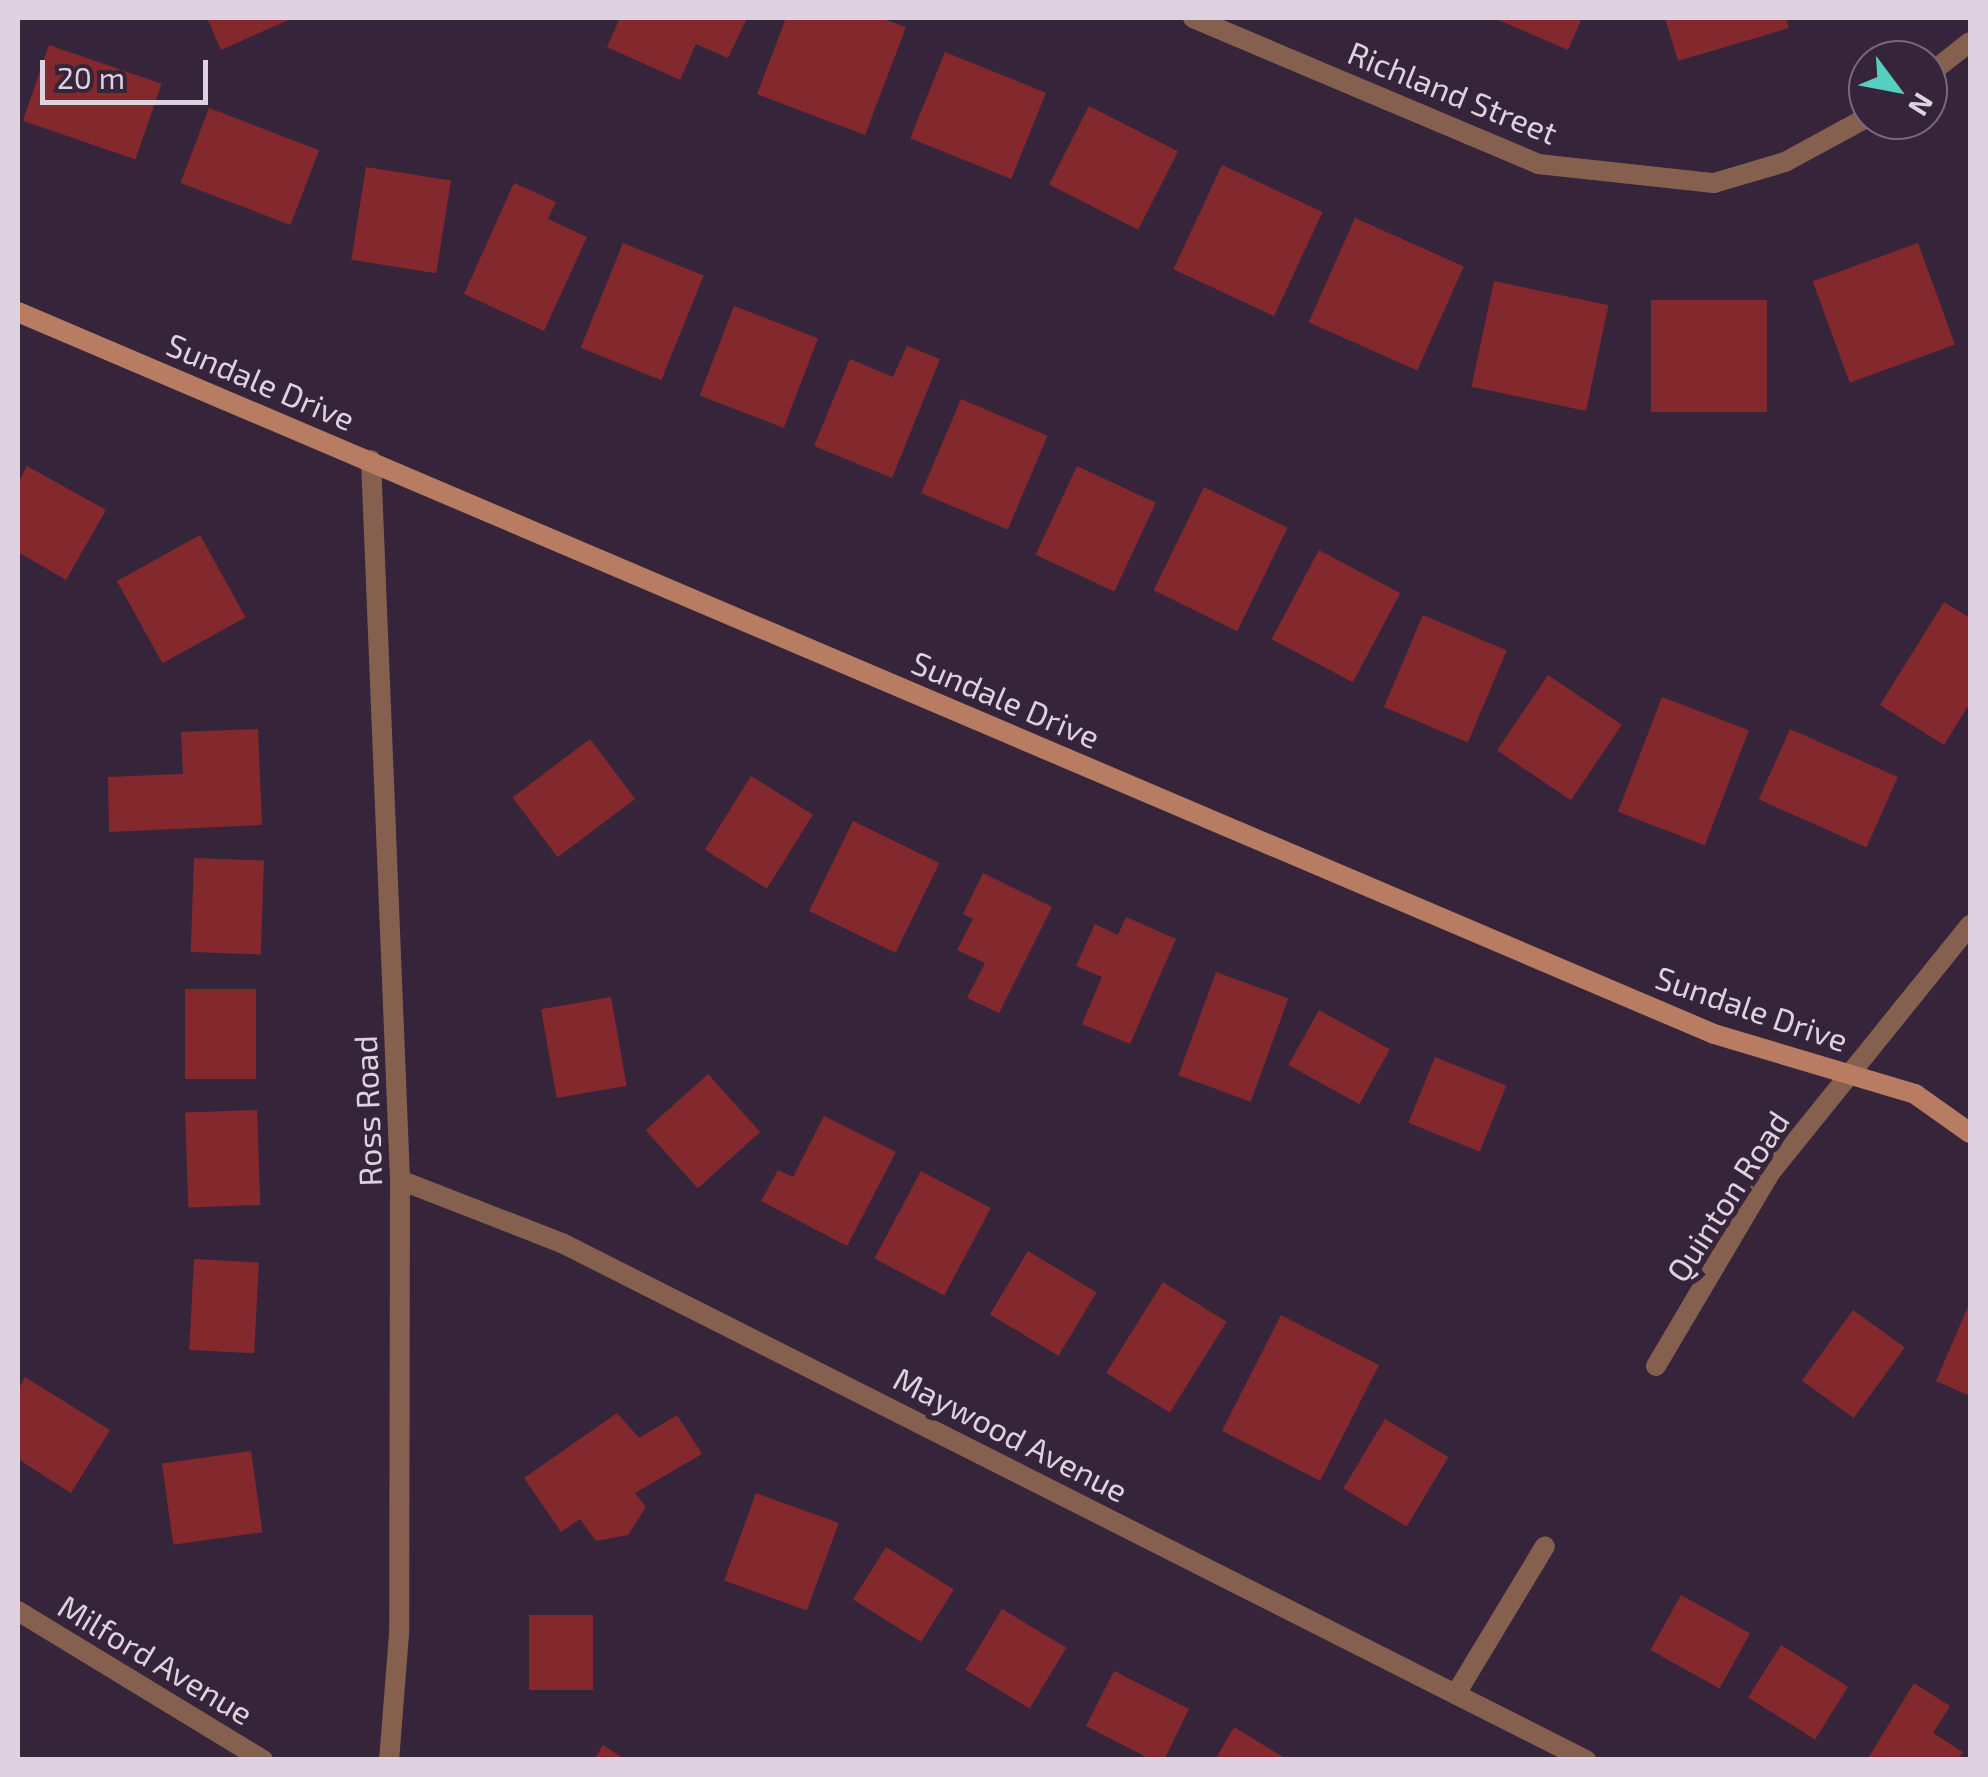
<!DOCTYPE html>
<html>
<head>
<meta charset="utf-8">
<style>
  body { margin:0 }
  #map { position:relative; width:1988px; height:1777px; overflow:hidden; background:#36243a; font-family:"Exo 2",sans-serif }
  div>[style] { position:absolute }
  .building>* { inset:0; background:#83292e; transform-origin:0 0 }
  .street>* { height:20px; margin:-10px; padding:0 10px; transform-origin:10px; border-radius:10px; background:#85604f }
  .secondary>* { height:20px; margin:-10px; padding:0 10px; transform-origin:10px; border-radius:10px; background:#b77c61 }
  span { translate:-50% -50%; white-space:nowrap; text-align:center; line-height:1.15; -webkit-text-stroke:10px #36243a; paint-order:stroke }
  .street-label { font-size:32px; color:#ded1e0 }
  .frame { position:absolute; inset:0; border:20px solid #ded1e0; pointer-events:none }
  .north { position:absolute; left:1848px; top:40px; width:100px; height:100px; box-sizing:border-box; background:#36243a; border:2px solid #79697c; border-radius:50%; rotate:122deg; font-size:28px; font-weight:700; line-height:40px; text-align:center; color:#ded1e0 }
  .north::after { content:''; display:block; margin:auto; width:35px; height:45px; background:#58cec1; clip-path:polygon(50% 0,100% 100%,50% 72%,0 100%) }
  .scale { position:absolute; left:40px; top:60px; width:168px; height:45px; box-sizing:border-box; border:5px solid #ded1e0; border-top:0; padding-left:12px; font-size:30px; line-height:35px; white-space:nowrap; color:#ded1e0; -webkit-text-stroke:8px #36243a; paint-order:stroke }
</style>
</head>
<body>
<div id="map">
  <div class="building">
    <i style="clip-path:polygon(207px 18px,293px 18px,221px 50px)"></i>
    <i style="clip-path:polygon(620px 18px,747px 18px,728px 58px,696px 44px,680px 80px,607px 47px)"></i>
    <i style="clip-path:polygon(786px 18px,880px 18px,906px 27px,865px 135px,757px 94px)"></i>
    <i style="clip-path:polygon(1494px 18px,1582px 18px,1568px 50px)"></i>
    <i style="clip-path:polygon(1665px 18px,1786px 18px,1789px 28px,1678px 61px)"></i>
    <i style="left:49px;top:45px;width:119px;height:80px;rotate:19deg"></i>
    <i style="left:945px;top:52px;width:109px;height:93px;rotate:22deg"></i>
    <i style="left:1089px;top:106px;width:100px;height:88px;rotate:27deg"></i>
    <i style="left:209px;top:108px;width:118px;height:80px;rotate:21deg"></i>
    <i style="left:1222px;top:165px;width:111px;height:115px;rotate:25deg"></i>
    <i style="left:366px;top:167px;width:86px;height:94px;rotate:9deg"></i>
    <i style="clip-path:polygon(514px 183px,556px 202px,548px 219px,587px 237px,544px 331px,464px 294px)"></i>
    <i style="left:1355px;top:218px;width:119px;height:114px;rotate:24deg"></i>
    <i style="left:623px;top:243px;width:87px;height:113px;rotate:22deg"></i>
    <i style="left:1918px;top:243px;width:108px;height:112px;rotate:70deg"></i>
    <i style="left:1494px;top:281px;width:117px;height:108px;rotate:12deg"></i>
    <i style="left:1767px;top:300px;width:112px;height:116px;rotate:90deg"></i>
    <i style="left:734px;top:306px;width:90px;height:96px;rotate:21deg"></i>
    <i style="clip-path:polygon(907px 346px,940px 359px,892px 478px,814px 446px,850px 359px,893px 377px)"></i>
    <i style="left:961px;top:399px;width:94px;height:102px;rotate:23deg"></i>
    <i style="clip-path:polygon(27px 466px,106px 510px,66px 580px,18px 552px,18px 483px)"></i>
    <i style="left:1077px;top:466px;width:87px;height:98px;rotate:25deg"></i>
    <i style="left:1204px;top:487px;width:93px;height:115px;rotate:26deg"></i>
    <i style="left:200px;top:535px;width:94px;height:95px;rotate:61deg"></i>
    <i style="left:1319px;top:550px;width:92px;height:101px;rotate:28deg"></i>
    <i style="clip-path:polygon(1944px 602px,1970px 618px,1970px 703px,1944px 745px,1880px 705px)"></i>
    <i style="left:1423px;top:615px;width:91px;height:100px;rotate:23deg"></i>
    <i style="left:1548px;top:675px;width:89px;height:91px;rotate:34deg"></i>
    <i style="left:1662px;top:697px;width:93px;height:123px;rotate:21deg"></i>
    <i style="clip-path:polygon(258px 729px,262px 825px,109px 832px,108px 777px,183px 774px,181px 732px)"></i>
    <i style="left:1790px;top:729px;width:118px;height:77px;rotate:24deg"></i>
    <i style="left:590px;top:739px;width:75px;height:97px;rotate:53deg"></i>
    <i style="left:751px;top:776px;width:73px;height:87px;rotate:32deg"></i>
    <i style="left:853px;top:821px;width:96px;height:100px;rotate:26deg"></i>
    <i style="left:194px;top:858px;width:70px;height:94px;rotate:2deg"></i>
    <i style="clip-path:polygon(983px 873px,1052px 907px,999px 1013px,967px 998px,985px 963px,957px 950px,973px 919px,963px 914px)"></i>
    <i style="clip-path:polygon(1126px 917px,1176px 939px,1130px 1044px,1082px 1024px,1102px 977px,1076px 966px,1095px 924px,1118px 935px)"></i>
    <i style="left:1216px;top:972px;width:77px;height:110px;rotate:20deg"></i>
    <i style="left:185px;top:989px;width:71px;height:90px"></i>
    <i style="left:611px;top:997px;width:90px;height:71px;rotate:80deg"></i>
    <i style="left:1319px;top:1010px;width:81px;height:63px;rotate:29deg"></i>
    <i style="left:1435px;top:1057px;width:77px;height:71px;rotate:22deg"></i>
    <i style="left:708px;top:1074px;width:78px;height:84px;rotate:48deg"></i>
    <i style="left:257px;top:1110px;width:95px;height:72px;rotate:88deg"></i>
    <i style="clip-path:polygon(824px 1116px,896px 1152px,847px 1246px,761px 1201px,778px 1170px,793px 1177px)"></i>
    <i style="left:921px;top:1171px;width:79px;height:99px;rotate:28deg"></i>
    <i style="left:1028px;top:1251px;width:80px;height:74px;rotate:31deg"></i>
    <i style="left:194px;top:1259px;width:65px;height:91px;rotate:3deg"></i>
    <i style="left:1163px;top:1282px;width:75px;height:107px;rotate:32deg"></i>
    <i style="clip-path:polygon(1970px 1302px,1970px 1396px,1936px 1381px)"></i>
    <i style="left:1853px;top:1310px;width:64px;height:87px;rotate:36deg"></i>
    <i style="left:1281px;top:1315px;width:110px;height:130px;rotate:27deg"></i>
    <i style="clip-path:polygon(25px 1377px,110px 1430px,71px 1493px,18px 1459px,18px 1390px)"></i>
    <i style="clip-path:polygon(617px 1413px,639px 1438px,677px 1415px,702px 1454px,635px 1493px,646px 1507px,628px 1535px,596px 1541px,580px 1519px,561px 1532px,524px 1478px)"></i>
    <i style="left:1385px;top:1419px;width:74px;height:81px;rotate:31deg"></i>
    <i style="left:251px;top:1451px;width:82px;height:90px;rotate:82deg"></i>
    <i style="left:756px;top:1493px;width:88px;height:93px;rotate:20deg"></i>
    <i style="left:886px;top:1547px;width:80px;height:62px;rotate:32deg"></i>
    <i style="left:1681px;top:1595px;width:79px;height:63px;rotate:29deg"></i>
    <i style="left:1002px;top:1609px;width:75px;height:71px;rotate:31deg"></i>
    <i style="left:529px;top:1615px;width:64px;height:75px"></i>
    <i style="left:1781px;top:1645px;width:79px;height:62px;rotate:32deg"></i>
    <i style="clip-path:polygon(1114px 1671px,1189px 1709px,1164px 1760px,1152px 1760px,1086px 1726px)"></i>
    <i style="clip-path:polygon(1914px 1683px,1950px 1706px,1933px 1733px,1963px 1752px,1958px 1760px,1867px 1760px)"></i>
    <i style="clip-path:polygon(1234px 1727px,1288px 1760px,1215px 1760px)"></i>
    <i style="clip-path:polygon(603px 1745px,626px 1760px,594px 1760px)"></i>
  </div>
  <div class="street">
    <i style="left:1193px;top:18px;width:375px;rotate:22.9deg"></i>
    <i style="left:1538px;top:164px;width:177px;rotate:6.2deg"></i>
    <i style="left:1714px;top:183px;width:74px;rotate:-16.5deg"></i>
    <i style="left:1785px;top:162px;width:94px;rotate:-28.5deg"></i>
    <i style="left:1928px;top:75px;width:53px;rotate:-38.2deg"></i>
    <i style="left:371px;top:460px;width:721px;rotate:87.69deg"></i>
    <i style="left:400px;top:1180px;width:454px;rotate:90.1deg"></i>
    <i style="left:399px;top:1634px;width:126px;rotate:94.5deg"></i>
    <i style="left:400px;top:1180px;width:176px;rotate:21.3deg"></i>
    <i style="left:564px;top:1244px;width:1145px;rotate:26.79deg"></i>
    <i style="left:1656px;top:1366px;width:224px;rotate:-59.4deg"></i>
    <i style="left:1770px;top:1173px;width:319px;rotate:-51.1deg"></i>
    <i style="left:18px;top:1611px;width:287px;rotate:31.3deg"></i>
    <i style="left:1457px;top:1692px;width:170px;rotate:-58.9deg"></i>
  </div>
  <div class="secondary">
    <i style="left:18px;top:312px;width:1843px;rotate:23.06deg"></i>
    <i style="left:1714px;top:1034px;width:210px;rotate:16.6deg"></i>
    <i style="left:1915px;top:1094px;width:67px;rotate:35.3deg"></i>
  </div>
  <div class="street-label">
    <span style="left:1453px;top:92px;rotate:22deg">Richland Street</span>
    <span style="left:261px;top:381px;rotate:23deg">Sundale Drive</span>
    <span style="left:1006px;top:699px;rotate:23deg">Sundale Drive</span>
    <span style="left:1752px;top:1008px;rotate:19deg">Sundale Drive</span>
    <span style="left:367px;top:1111px;rotate:-92deg">Ross Road</span>
    <span style="left:1727px;top:1196px;rotate:-57deg">Quinton Road</span>
    <span style="left:1011px;top:1434px;rotate:27deg">Maywood Avenue</span>
    <span style="left:156px;top:1659px;rotate:31deg">Milford Avenue</span>
  </div>
  <div class="frame"></div>
  <div class="north">N</div>
  <div class="scale">20 m</div>
</div>
</body>
</html>
